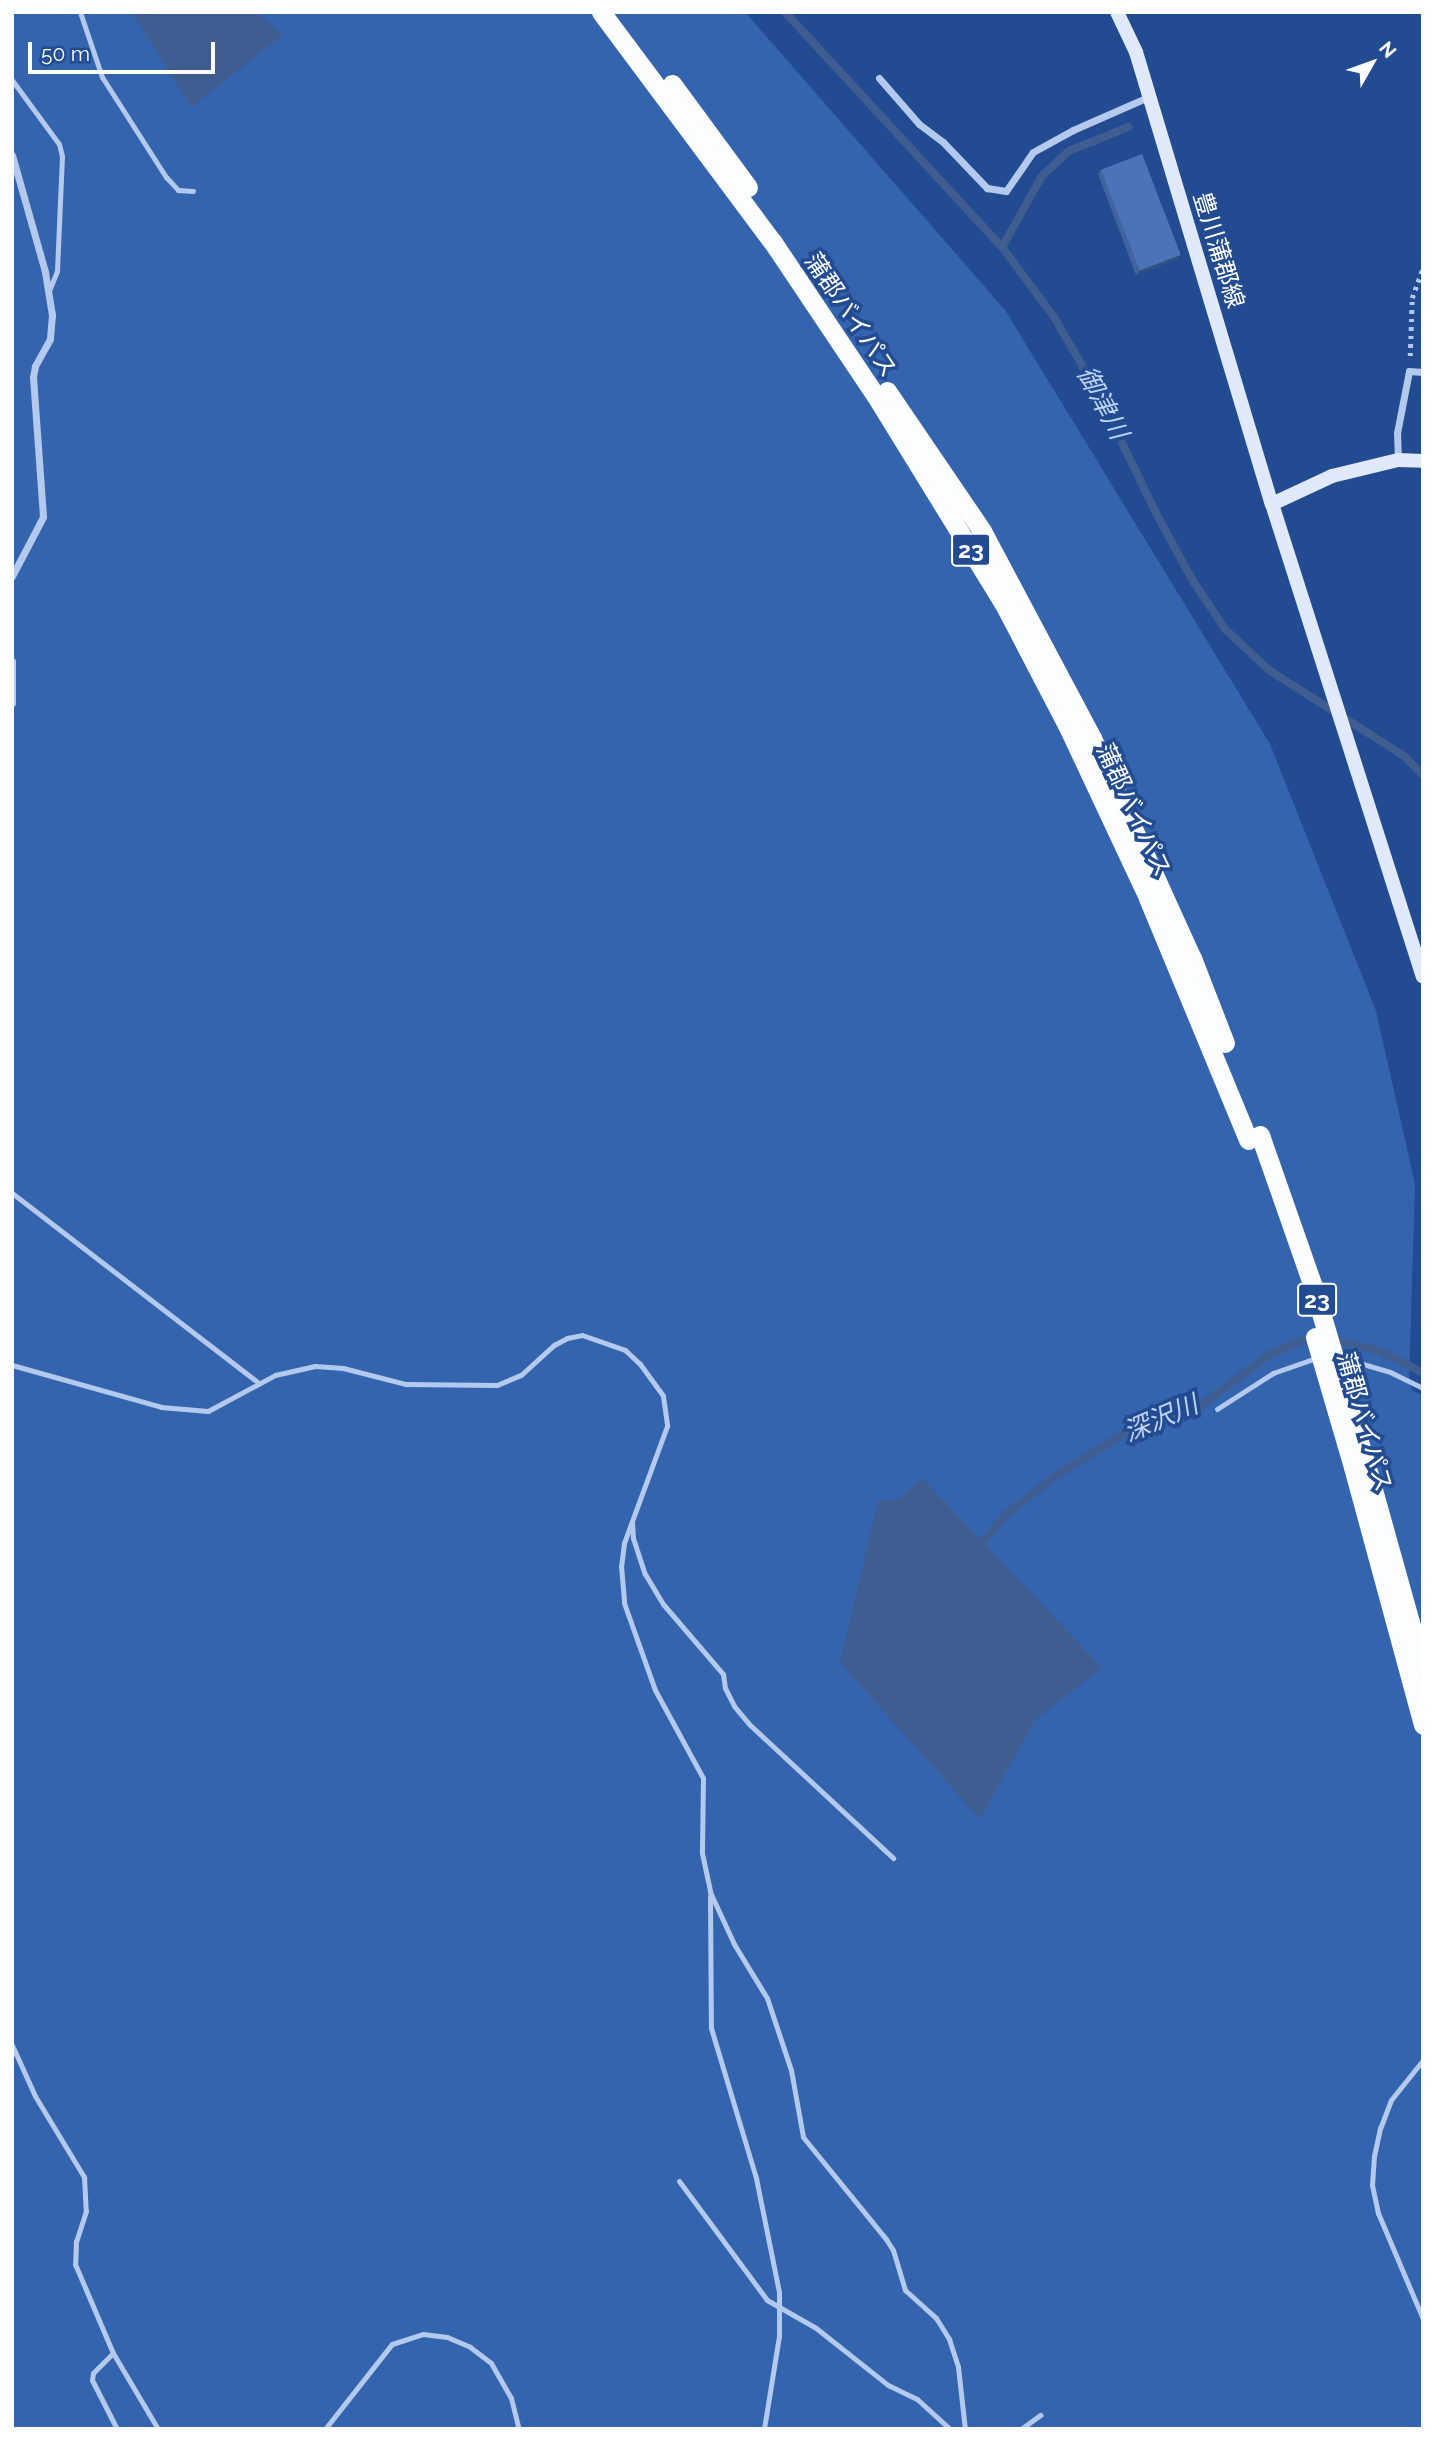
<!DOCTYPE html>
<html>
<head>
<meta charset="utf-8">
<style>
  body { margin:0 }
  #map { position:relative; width:1435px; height:2441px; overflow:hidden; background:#224b91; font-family:Raleway,"Noto Sans JP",sans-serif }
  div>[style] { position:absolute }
  .green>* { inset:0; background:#3564af }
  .water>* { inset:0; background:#3f5d90 }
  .stream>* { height:8px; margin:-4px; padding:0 4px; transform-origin:4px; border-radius:4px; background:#3f5d90 }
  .path>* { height:4.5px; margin-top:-2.25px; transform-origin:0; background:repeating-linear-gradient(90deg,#b3c9ed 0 3.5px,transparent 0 8.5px) }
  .service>* { height:5px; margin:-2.5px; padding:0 2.5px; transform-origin:2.5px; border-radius:2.5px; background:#b3c9ed }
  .minor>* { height:7px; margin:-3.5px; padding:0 3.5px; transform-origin:3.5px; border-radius:3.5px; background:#b3c9ed }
  .secondary>* { height:14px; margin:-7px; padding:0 7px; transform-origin:7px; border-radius:7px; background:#dfe9fa }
  .trunk>* { height:19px; margin:-9.5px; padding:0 9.5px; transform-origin:9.5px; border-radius:9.5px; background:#fcfdff }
  .trunk-bridge>* { height:19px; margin:-9.5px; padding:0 9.5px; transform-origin:9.5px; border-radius:9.5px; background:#fcfdff }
  .wall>* { inset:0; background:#40649e }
  .shaded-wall>* { inset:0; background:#345181 }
  .building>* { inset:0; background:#4b74b8; transform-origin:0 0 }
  span { translate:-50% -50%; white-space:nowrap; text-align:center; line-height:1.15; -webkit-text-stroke:7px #224b91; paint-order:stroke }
  .shield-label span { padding:2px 5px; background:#224b91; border:2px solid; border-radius:5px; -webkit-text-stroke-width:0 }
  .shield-label { font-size:23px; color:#fff; font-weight:700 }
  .street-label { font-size:24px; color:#fff }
  .water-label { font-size:26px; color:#bfd4f4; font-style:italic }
  .frame { position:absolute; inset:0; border:14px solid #fff; pointer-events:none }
  .north { position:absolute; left:1337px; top:28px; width:70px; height:70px; -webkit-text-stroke:5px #224b91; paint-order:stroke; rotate:50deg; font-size:19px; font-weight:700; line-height:28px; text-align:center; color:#fff }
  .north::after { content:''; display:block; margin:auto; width:24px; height:32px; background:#fff; clip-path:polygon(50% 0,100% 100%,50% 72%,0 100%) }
  .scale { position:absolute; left:28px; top:42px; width:187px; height:32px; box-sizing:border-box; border:4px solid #fff; border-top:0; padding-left:9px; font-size:21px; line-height:24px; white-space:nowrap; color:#fff; -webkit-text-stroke:5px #224b91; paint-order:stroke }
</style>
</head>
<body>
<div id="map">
  <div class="green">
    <i style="clip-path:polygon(12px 12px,745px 12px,1005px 310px,1270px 744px,1376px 1011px,1415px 1184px,1409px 1383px,1413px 1391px,1423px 1395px,1423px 2429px,12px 2429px)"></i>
  </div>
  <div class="water">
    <i style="clip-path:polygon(132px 12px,256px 12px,283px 35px,191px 107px)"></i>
    <i style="clip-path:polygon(922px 1478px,1102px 1668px,1035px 1720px,980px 1819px,840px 1663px,878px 1501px,899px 1499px)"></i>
  </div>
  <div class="stream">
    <i style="left:785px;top:12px;width:320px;rotate:47.3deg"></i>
    <i style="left:1002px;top:247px;width:87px;rotate:53.4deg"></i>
    <i style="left:1054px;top:317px;width:88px;rotate:59.9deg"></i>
    <i style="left:1098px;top:393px;width:136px;rotate:64.2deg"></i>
    <i style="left:1157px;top:515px;width:75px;rotate:61.4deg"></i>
    <i style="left:1193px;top:581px;width:58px;rotate:56.3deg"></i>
    <i style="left:1225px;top:629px;width:60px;rotate:43deg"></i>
    <i style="left:1269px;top:670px;width:160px;rotate:32.5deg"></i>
    <i style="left:1404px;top:756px;width:27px;rotate:45deg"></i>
    <i style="left:1002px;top:247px;width:81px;rotate:-60.6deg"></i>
    <i style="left:1042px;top:176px;width:37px;rotate:-43deg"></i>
    <i style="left:1069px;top:151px;width:64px;rotate:-22.1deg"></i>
    <i style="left:1328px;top:1338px;width:57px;rotate:14.3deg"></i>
    <i style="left:1383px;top:1352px;width:45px;rotate:27.7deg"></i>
    <i style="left:977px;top:1548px;width:45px;rotate:-48.6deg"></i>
    <i style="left:1007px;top:1514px;width:63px;rotate:-38deg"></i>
    <i style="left:1057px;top:1475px;width:89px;rotate:-31.7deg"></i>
    <i style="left:1133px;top:1428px;width:71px;rotate:-18.2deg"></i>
    <i style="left:1200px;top:1406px;width:87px;rotate:-36.6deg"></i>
    <i style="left:1270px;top:1354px;width:30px;rotate:-23deg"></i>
    <i style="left:1298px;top:1342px;width:17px;rotate:-7deg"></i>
  </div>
  <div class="path">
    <i style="left:1410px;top:356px;width:58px;rotate:-88deg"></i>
    <i style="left:1412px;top:298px;width:32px;rotate:-70deg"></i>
  </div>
  <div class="service">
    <i style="left:80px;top:12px;width:69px;rotate:71.3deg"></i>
    <i style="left:102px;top:77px;width:119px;rotate:57.4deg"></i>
    <i style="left:166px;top:177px;width:18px;rotate:47deg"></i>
    <i style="left:178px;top:190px;width:15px;rotate:4deg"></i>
    <i style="left:12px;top:80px;width:79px;rotate:53.7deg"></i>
    <i style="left:59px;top:144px;width:12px;rotate:76deg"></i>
    <i style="left:62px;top:156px;width:115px;rotate:92.5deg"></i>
    <i style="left:57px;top:271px;width:22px;rotate:112deg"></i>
    <i style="left:12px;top:1193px;width:312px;rotate:37.6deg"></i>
    <i style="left:1339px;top:1357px;width:53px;rotate:16.4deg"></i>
    <i style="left:1390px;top:1372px;width:37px;rotate:26deg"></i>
    <i style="left:12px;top:1365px;width:155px;rotate:15.7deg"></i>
    <i style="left:161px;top:1407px;width:47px;rotate:4.9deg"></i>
    <i style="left:208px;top:1411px;width:76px;rotate:-28.2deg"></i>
    <i style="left:275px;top:1375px;width:41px;rotate:-12.7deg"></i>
    <i style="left:315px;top:1366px;width:28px;rotate:4deg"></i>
    <i style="left:343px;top:1368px;width:65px;rotate:14.3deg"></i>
    <i style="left:406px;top:1384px;width:91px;rotate:0.6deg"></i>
    <i style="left:497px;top:1385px;width:26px;rotate:-23deg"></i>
    <i style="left:521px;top:1375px;width:45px;rotate:-42.3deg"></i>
    <i style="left:554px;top:1345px;width:15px;rotate:-28deg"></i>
    <i style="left:567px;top:1338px;width:15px;rotate:-11deg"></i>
    <i style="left:582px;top:1335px;width:46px;rotate:19.2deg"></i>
    <i style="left:625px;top:1350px;width:21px;rotate:43deg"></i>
    <i style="left:640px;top:1364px;width:39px;rotate:54deg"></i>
    <i style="left:663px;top:1396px;width:30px;rotate:82deg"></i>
    <i style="left:667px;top:1426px;width:125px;rotate:110.2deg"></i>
    <i style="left:624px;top:1543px;width:23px;rotate:97deg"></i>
    <i style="left:621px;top:1566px;width:37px;rotate:85deg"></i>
    <i style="left:624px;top:1603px;width:92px;rotate:70.4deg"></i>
    <i style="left:655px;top:1690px;width:100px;rotate:61.4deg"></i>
    <i style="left:703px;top:1778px;width:75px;rotate:90.8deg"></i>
    <i style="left:702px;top:1853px;width:40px;rotate:78deg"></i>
    <i style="left:710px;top:1892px;width:57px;rotate:65.2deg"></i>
    <i style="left:734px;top:1944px;width:63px;rotate:58.6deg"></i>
    <i style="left:767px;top:1998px;width:76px;rotate:71.6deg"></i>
    <i style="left:791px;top:2070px;width:68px;rotate:79.8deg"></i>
    <i style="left:803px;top:2137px;width:132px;rotate:50.9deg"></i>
    <i style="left:886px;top:2239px;width:13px;rotate:58deg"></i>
    <i style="left:893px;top:2250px;width:42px;rotate:73.3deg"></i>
    <i style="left:905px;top:2290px;width:42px;rotate:42.1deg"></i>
    <i style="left:936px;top:2318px;width:25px;rotate:58deg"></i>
    <i style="left:949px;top:2339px;width:29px;rotate:72deg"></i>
    <i style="left:958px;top:2367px;width:62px;rotate:83.6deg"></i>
    <i style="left:1217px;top:1409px;width:67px;rotate:-32.7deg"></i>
    <i style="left:1273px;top:1373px;width:46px;rotate:-19.2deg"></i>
    <i style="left:632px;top:1523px;width:15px;rotate:86deg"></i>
    <i style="left:633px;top:1538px;width:38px;rotate:72deg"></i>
    <i style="left:645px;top:1574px;width:35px;rotate:59deg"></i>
    <i style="left:663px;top:1604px;width:92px;rotate:49.4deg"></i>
    <i style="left:723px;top:1674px;width:14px;rotate:82deg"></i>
    <i style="left:725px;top:1688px;width:20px;rotate:63deg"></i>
    <i style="left:734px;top:1706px;width:23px;rotate:50deg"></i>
    <i style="left:749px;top:1724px;width:197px;rotate:42.9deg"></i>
    <i style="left:710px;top:1896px;width:132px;rotate:89.6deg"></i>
    <i style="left:711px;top:2028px;width:157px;rotate:73.3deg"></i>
    <i style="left:756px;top:2178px;width:116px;rotate:78.6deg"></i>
    <i style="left:779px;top:2292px;width:44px;rotate:90deg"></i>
    <i style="left:779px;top:2336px;width:94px;rotate:99.2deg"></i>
    <i style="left:12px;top:2045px;width:56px;rotate:65.7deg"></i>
    <i style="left:35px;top:2096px;width:95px;rotate:58.8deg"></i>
    <i style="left:84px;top:2177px;width:34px;rotate:87deg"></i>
    <i style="left:86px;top:2211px;width:32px;rotate:108deg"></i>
    <i style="left:76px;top:2241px;width:23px;rotate:92deg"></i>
    <i style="left:75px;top:2264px;width:97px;rotate:66.9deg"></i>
    <i style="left:113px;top:2353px;width:88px;rotate:59.4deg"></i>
    <i style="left:1423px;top:2060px;width:51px;rotate:128.7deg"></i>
    <i style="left:1391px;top:2100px;width:30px;rotate:111deg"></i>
    <i style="left:1380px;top:2128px;width:29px;rotate:102deg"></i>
    <i style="left:1374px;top:2156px;width:29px;rotate:94deg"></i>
    <i style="left:1372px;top:2185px;width:29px;rotate:78deg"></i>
    <i style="left:1378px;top:2213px;width:115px;rotate:67deg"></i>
    <i style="left:679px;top:2181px;width:148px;rotate:53.5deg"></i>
    <i style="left:767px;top:2300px;width:56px;rotate:29.7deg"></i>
    <i style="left:816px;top:2328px;width:92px;rotate:38.4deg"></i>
    <i style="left:888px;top:2385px;width:32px;rotate:26deg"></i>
    <i style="left:917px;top:2399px;width:45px;rotate:42.3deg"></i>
    <i style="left:113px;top:2353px;width:28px;rotate:135deg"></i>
    <i style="left:93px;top:2373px;width:7px;rotate:98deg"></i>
    <i style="left:92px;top:2380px;width:55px;rotate:63deg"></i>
    <i style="left:325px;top:2429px;width:108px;rotate:-51.8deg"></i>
    <i style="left:392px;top:2344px;width:33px;rotate:-18deg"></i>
    <i style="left:423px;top:2334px;width:24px;rotate:7deg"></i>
    <i style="left:447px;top:2337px;width:25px;rotate:23deg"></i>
    <i style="left:470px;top:2347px;width:26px;rotate:37deg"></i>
    <i style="left:491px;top:2363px;width:40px;rotate:60.3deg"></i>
    <i style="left:511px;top:2398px;width:32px;rotate:76deg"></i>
    <i style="left:1021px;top:2429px;width:24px;rotate:-36deg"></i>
  </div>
  <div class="minor">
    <i style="left:879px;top:78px;width:61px;rotate:49deg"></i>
    <i style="left:919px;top:124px;width:30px;rotate:37deg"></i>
    <i style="left:943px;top:142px;width:64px;rotate:46.3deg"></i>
    <i style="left:987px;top:188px;width:19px;rotate:9deg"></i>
    <i style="left:1006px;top:191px;width:47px;rotate:-55.3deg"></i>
    <i style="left:1033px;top:152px;width:46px;rotate:-28.8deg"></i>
    <i style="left:1073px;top:130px;width:82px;rotate:-23.7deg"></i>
    <i style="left:12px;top:155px;width:122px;rotate:74.2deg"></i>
    <i style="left:45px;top:272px;width:44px;rotate:80.8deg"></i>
    <i style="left:52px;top:315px;width:24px;rotate:95deg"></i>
    <i style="left:50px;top:339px;width:31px;rotate:119deg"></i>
    <i style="left:35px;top:366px;width:11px;rotate:100deg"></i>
    <i style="left:33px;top:377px;width:140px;rotate:85.9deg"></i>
    <i style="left:43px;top:517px;width:67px;rotate:117.7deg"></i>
    <i style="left:1398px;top:460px;width:27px;rotate:-92deg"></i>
    <i style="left:1397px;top:433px;width:63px;rotate:-79deg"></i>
    <i style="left:1409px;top:371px;width:14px;rotate:4deg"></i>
    <i style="left:12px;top:661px;width:42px;rotate:90deg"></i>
  </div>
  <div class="secondary">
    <i style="left:1117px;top:12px;width:44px;rotate:64.6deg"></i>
    <i style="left:1136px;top:52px;width:472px;rotate:73.3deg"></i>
    <i style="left:1272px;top:504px;width:66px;rotate:-25deg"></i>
    <i style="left:1332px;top:476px;width:68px;rotate:-13.6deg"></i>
    <i style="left:1398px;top:460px;width:25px;rotate:2deg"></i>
    <i style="left:1272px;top:504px;width:496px;rotate:72.3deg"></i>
  </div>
  <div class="trunk">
    <i style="left:601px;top:12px;width:286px;rotate:53.3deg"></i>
    <i style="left:772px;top:241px;width:192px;rotate:56.2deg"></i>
    <i style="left:879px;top:401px;width:238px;rotate:58.4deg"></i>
    <i style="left:1004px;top:604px;width:141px;rotate:62.5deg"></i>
    <i style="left:1069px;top:729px;width:187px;rotate:64.9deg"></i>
    <i style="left:1148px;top:898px;width:262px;rotate:67.5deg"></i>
    <i style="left:672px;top:84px;width:128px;rotate:53.6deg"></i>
    <i style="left:887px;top:391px;width:169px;rotate:55.8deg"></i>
    <i style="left:982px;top:531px;width:234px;rotate:62deg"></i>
    <i style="left:1092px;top:738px;width:242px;rotate:65.6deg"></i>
    <i style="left:1192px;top:958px;width:91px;rotate:68.8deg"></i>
    <i style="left:1353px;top:1467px;width:267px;rotate:74.8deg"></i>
    <i style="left:1367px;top:1468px;width:209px;rotate:74.4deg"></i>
  </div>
  <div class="trunk-bridge">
    <i style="left:1260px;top:1135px;width:160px;rotate:70.7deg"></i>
    <i style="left:1313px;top:1286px;width:190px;rotate:73.5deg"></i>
    <i style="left:1315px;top:1337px;width:135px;rotate:73.7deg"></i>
  </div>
  <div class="wall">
    <i style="clip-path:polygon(1101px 170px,1180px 255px,1177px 259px,1136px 275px,1098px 174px)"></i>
  </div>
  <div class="shaded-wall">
    <i style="clip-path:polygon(1180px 255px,1177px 259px,1136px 275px,1140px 270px)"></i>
  </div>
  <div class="building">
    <i style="left:1142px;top:154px;width:108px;height:44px;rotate:69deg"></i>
  </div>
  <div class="shield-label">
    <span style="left:971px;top:550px">23</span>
    <span style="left:1317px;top:1300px">23</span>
  </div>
  <div class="street-label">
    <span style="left:1219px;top:250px;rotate:73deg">豊川蒲郡線</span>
    <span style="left:851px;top:315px;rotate:56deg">蒲郡バイパス</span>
    <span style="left:1134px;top:810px;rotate:65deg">蒲郡バイパス</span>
    <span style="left:1365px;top:1422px;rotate:74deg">蒲郡バイパス</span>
  </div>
  <div class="water-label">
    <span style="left:1102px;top:403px;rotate:62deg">御津川</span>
    <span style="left:1161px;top:1419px;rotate:-23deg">深沢川</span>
  </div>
  <div class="frame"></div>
  <div class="north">N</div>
  <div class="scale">50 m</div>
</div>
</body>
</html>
